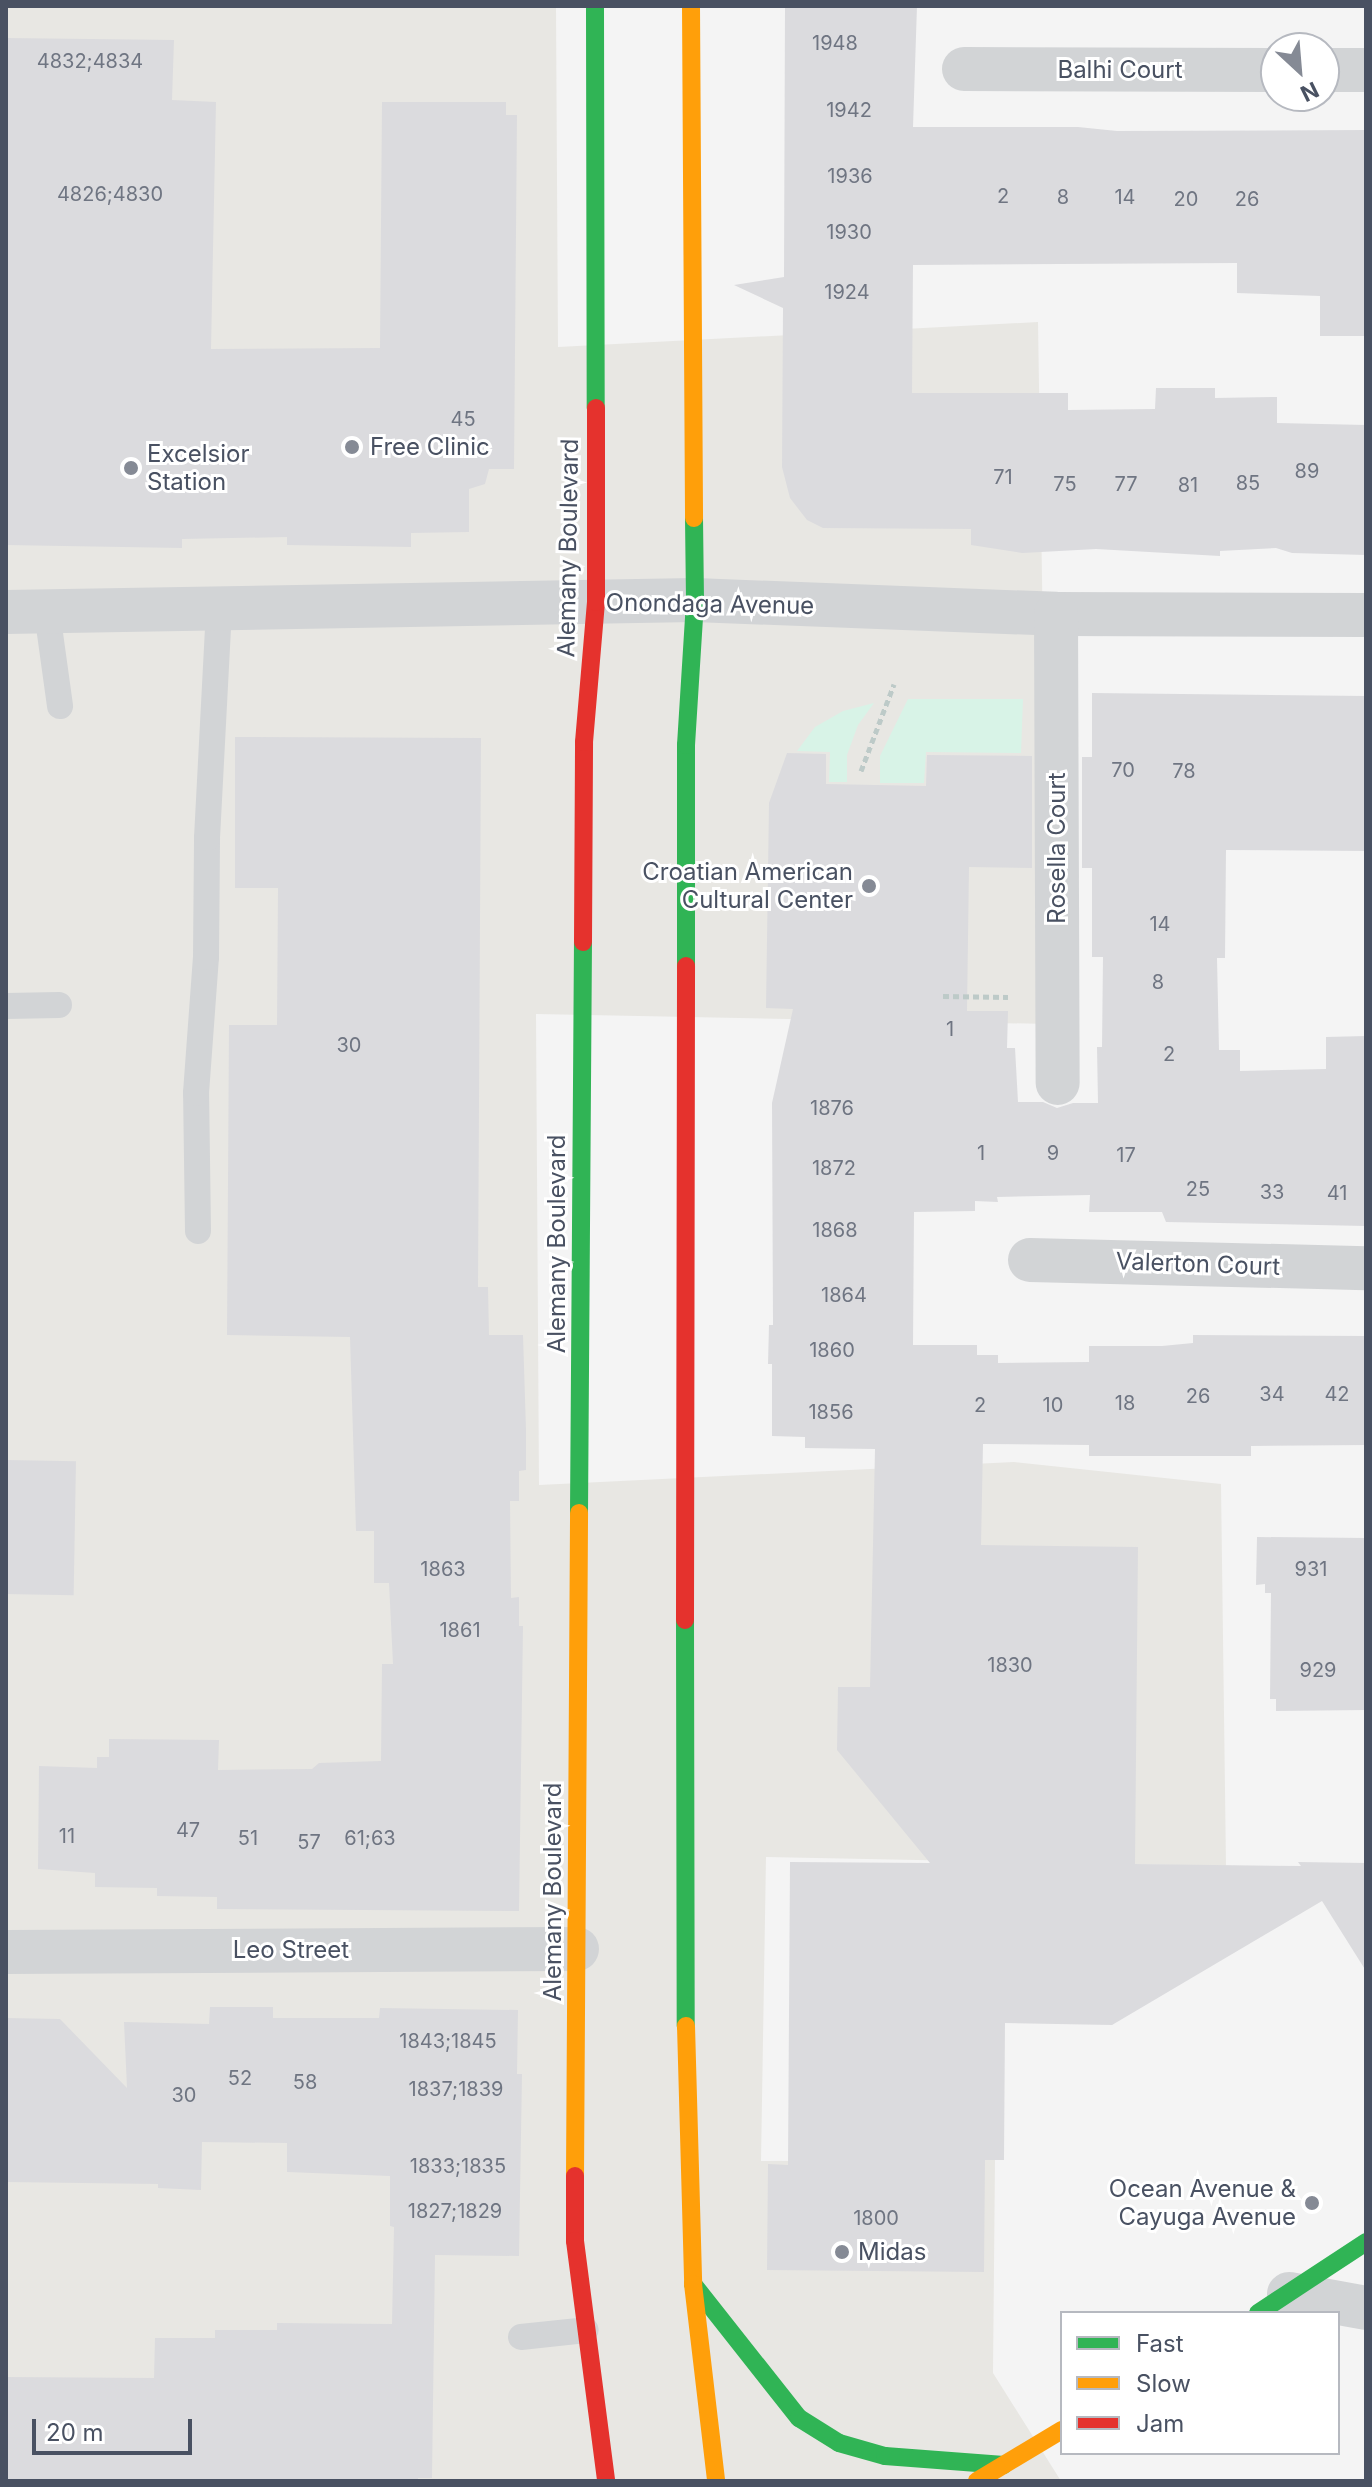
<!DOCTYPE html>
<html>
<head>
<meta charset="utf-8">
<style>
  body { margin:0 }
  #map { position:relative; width:1372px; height:2487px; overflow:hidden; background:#f4f4f4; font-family:Inter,sans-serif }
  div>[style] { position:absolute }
  .commercial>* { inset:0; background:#e8e7e3 }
  .green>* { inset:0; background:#d8f3e7 }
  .building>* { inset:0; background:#dbdbde; transform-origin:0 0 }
  .path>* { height:5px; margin-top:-2.5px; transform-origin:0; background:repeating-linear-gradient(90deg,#bdcac8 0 6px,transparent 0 10px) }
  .lane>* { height:26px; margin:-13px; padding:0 13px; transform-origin:13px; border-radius:13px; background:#d2d4d6 }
  .street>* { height:44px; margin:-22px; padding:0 22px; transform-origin:22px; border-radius:22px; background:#d2d4d6 }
  .fast>* { height:18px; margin:-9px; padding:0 9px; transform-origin:9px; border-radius:9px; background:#30b455 }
  .slow>* { height:18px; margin:-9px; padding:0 9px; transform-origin:9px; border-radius:9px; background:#ff9f0a }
  .jam>* { height:18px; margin:-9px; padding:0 9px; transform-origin:9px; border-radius:9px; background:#e5322d }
  .dots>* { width:22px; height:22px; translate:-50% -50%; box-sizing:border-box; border:4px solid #fff; border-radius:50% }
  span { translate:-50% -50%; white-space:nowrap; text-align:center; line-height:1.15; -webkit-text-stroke:6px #fff; paint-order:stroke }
  .number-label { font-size:20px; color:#6f7582 }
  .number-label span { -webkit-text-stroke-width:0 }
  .street-label { font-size:24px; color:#495162 }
  .poi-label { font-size:24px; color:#495162 }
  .left { translate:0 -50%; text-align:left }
  .right { translate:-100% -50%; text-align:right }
  .frame { position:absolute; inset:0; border:8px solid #495162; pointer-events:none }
  .legend { position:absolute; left:1060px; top:2311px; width:280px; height:144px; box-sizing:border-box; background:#fff; border:2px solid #b6b9c0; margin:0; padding:10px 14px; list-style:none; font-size:24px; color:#495162 }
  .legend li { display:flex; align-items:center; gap:16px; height:40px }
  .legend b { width:40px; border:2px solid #b6b9c0 }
  .north { position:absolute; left:1260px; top:32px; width:80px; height:80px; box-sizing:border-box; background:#fff; border:2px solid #b6b9c0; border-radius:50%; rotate:154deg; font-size:22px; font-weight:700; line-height:32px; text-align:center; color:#495162 }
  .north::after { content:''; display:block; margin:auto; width:28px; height:36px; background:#858a95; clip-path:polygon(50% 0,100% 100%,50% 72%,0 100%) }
  .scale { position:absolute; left:32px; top:2419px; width:160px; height:36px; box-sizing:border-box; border:4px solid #495162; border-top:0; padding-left:10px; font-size:24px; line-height:28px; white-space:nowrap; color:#495162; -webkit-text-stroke:6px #fff; paint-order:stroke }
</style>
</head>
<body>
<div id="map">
  <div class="commercial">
    <i style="clip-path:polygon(6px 6px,556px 6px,558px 347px,1038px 322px,1049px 1024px,536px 1014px,539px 1485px,1014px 1462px,1221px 1484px,1226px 1866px,766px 1857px,761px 2161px,995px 2160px,993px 2373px,1061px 2481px,6px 2481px)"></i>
  </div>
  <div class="green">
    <i style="clip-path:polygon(908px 699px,1023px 699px,1021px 753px,926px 752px,924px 783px,880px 783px,880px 756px)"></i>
    <i style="clip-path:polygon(874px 703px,858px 725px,847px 755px,847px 782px,829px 782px,830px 752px,797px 751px,815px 727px,843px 711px)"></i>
  </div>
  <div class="building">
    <i style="clip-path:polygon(785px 6px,917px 6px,913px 127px,1078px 127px,1117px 131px,1366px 130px,1366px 336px,1320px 336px,1320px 296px,1237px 293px,1237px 263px,913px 265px,912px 393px,1068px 393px,1068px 410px,1155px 409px,1156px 388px,1215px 388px,1215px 398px,1277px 397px,1277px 423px,1366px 425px,1366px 555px,1292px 553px,1276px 548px,1220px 551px,1220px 556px,1096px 549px,1022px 553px,971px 545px,971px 529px,823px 528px,807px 520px,790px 498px,782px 467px,783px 308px,734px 285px,784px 277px)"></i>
    <i style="clip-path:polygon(6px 38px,174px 40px,172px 100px,216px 102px,211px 349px,380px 348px,382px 102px,506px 102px,506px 115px,517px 115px,514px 469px,489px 469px,485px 484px,469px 489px,469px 532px,411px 533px,411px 547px,287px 545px,287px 537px,182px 539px,182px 548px,6px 545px)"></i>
    <i style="clip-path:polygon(1092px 693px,1366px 696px,1366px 851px,1226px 850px,1225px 958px,1217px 958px,1219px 1050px,1240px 1050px,1240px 1071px,1326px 1069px,1326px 1037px,1366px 1036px,1366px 1226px,1166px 1222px,1162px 1212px,1089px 1212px,1090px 1195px,997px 1197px,998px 1202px,975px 1201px,975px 1211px,914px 1212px,913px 1345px,977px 1345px,977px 1355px,998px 1355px,998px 1363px,1089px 1362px,1089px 1346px,1162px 1346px,1193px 1343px,1193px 1335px,1366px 1336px,1366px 1445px,1251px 1446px,1251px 1456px,1089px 1456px,1089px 1445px,983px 1444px,981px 1545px,1138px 1547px,1135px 1864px,1301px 1866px,1298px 1862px,1366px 1863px,1366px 1971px,1322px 1901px,1112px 2025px,1005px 2023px,1004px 2160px,985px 2160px,984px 2272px,767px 2270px,768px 2164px,788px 2165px,790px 1862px,930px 1863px,837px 1750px,838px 1687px,870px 1687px,875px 1449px,805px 1448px,805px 1437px,772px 1436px,772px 1364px,768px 1364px,769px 1325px,773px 1325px,772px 1103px,793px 1009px,766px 1008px,769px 803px,787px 753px,826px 754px,826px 784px,926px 786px,927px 755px,1032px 756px,1032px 868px,969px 867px,967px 1011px,1008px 1011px,1007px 1048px,1015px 1048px,1018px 1102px,1043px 1102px,1057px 1108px,1073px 1103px,1098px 1103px,1097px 1047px,1102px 1047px,1103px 957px,1092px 957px,1092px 868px,1082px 868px,1082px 757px,1092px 757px)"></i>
    <i style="clip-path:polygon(235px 737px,481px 738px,478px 1287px,488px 1287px,489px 1335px,523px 1335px,526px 1430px,526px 1470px,519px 1471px,519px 1501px,510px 1501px,511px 1598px,519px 1597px,519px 1626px,523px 1626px,519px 1911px,217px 1909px,217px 1897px,157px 1896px,157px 1888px,95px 1887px,95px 1873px,38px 1869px,39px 1766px,97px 1768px,97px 1757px,109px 1757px,109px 1739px,219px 1740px,218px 1770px,312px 1769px,319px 1763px,381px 1761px,382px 1664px,393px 1664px,389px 1583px,374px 1583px,374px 1531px,356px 1531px,350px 1337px,227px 1335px,229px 1025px,277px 1025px,278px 888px,235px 888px)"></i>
    <i style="left:6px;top:1460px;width:70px;height:134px;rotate:1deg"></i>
    <i style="clip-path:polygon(1257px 1537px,1366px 1538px,1366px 1710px,1276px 1711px,1276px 1699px,1270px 1699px,1271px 1593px,1265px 1593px,1265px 1584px,1256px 1585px)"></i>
    <i style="clip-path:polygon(210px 2007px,273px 2007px,273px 2018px,379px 2018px,380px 2008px,518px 2010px,517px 2074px,522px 2074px,519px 2256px,435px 2255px,432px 2478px,418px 2478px,418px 2481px,6px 2481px,6px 2377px,154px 2378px,155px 2338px,215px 2338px,215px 2330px,277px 2330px,277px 2323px,392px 2324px,394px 2227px,390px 2226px,390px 2176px,287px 2172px,287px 2143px,202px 2142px,201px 2190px,158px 2188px,158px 2184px,6px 2182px,6px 2018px,60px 2019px,127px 2088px,124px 2022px,209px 2024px)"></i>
  </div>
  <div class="path">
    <i style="left:861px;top:771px;width:93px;rotate:-69.2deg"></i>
    <i style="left:943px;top:996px;width:65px;rotate:0.9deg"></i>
  </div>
  <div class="lane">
    <i style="left:47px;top:612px;width:95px;rotate:82.1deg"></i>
    <i style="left:6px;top:1006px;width:53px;rotate:-1.1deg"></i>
    <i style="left:198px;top:1231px;width:138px;rotate:-90.8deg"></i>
    <i style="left:196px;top:1093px;width:136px;rotate:-85.8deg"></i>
    <i style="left:206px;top:957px;width:119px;rotate:-89.5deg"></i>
    <i style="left:207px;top:838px;width:230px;rotate:-87deg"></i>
    <i style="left:521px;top:2337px;width:65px;rotate:-6.1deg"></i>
  </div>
  <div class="street">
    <i style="left:964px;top:69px;width:312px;rotate:0.2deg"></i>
    <i style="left:1324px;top:70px;width:42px"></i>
    <i style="left:6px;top:612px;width:689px;rotate:-1deg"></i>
    <i style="left:695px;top:600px;width:361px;rotate:2.2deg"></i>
    <i style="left:1056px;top:614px;width:310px;rotate:0.2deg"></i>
    <i style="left:1056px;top:614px;width:469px;rotate:89.8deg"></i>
    <i style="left:1030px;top:1260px;width:336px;rotate:1.4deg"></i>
    <i style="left:6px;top:1952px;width:571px;rotate:-0.3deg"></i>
    <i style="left:1289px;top:2294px;width:78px;rotate:10.3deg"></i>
  </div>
  <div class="fast">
    <i style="left:595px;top:6px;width:402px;rotate:89.9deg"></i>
    <i style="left:686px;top:966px;width:221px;rotate:-90deg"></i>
    <i style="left:686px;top:745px;width:145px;rotate:-86.4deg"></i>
    <i style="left:695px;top:600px;width:82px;rotate:-90.7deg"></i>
    <i style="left:579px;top:1513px;width:571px;rotate:-89.6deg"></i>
    <i style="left:685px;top:1620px;width:406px;rotate:89.9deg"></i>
    <i style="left:693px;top:2284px;width:171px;rotate:51.7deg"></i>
    <i style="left:799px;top:2418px;width:47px;rotate:32deg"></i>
    <i style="left:839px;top:2443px;width:48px;rotate:15.8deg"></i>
    <i style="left:885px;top:2456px;width:119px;rotate:4.3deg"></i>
    <i style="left:1258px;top:2313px;width:129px;rotate:-33.3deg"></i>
  </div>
  <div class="slow">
    <i style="left:691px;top:6px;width:512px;rotate:89.66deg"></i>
    <i style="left:686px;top:2026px;width:258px;rotate:88.4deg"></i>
    <i style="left:693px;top:2284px;width:198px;rotate:83.3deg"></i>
    <i style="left:575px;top:2176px;width:663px;rotate:-89.65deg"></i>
    <i style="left:977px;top:2481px;width:99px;rotate:-31deg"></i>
  </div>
  <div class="jam">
    <i style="left:583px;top:942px;width:200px;rotate:-89.7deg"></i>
    <i style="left:584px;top:742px;width:141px;rotate:-85.1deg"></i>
    <i style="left:596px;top:602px;width:194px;rotate:-90deg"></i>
    <i style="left:685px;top:1620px;width:654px;rotate:-89.91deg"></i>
    <i style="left:575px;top:2176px;width:65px;rotate:90deg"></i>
    <i style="left:575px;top:2241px;width:242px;rotate:82.6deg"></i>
  </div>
  <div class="dots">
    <i style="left:352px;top:447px;background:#858a95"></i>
    <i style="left:131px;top:468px;background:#858a95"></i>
    <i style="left:869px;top:886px;background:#858a95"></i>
    <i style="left:1312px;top:2203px;background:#858a95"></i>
    <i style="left:842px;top:2252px;background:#858a95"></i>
  </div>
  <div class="number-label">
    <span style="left:835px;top:43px">1948</span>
    <span style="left:90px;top:61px">4832;4834</span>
    <span style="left:849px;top:110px">1942</span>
    <span style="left:850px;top:176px">1936</span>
    <span style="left:110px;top:194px">4826;4830</span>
    <span style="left:1003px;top:196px">2</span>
    <span style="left:1063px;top:197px">8</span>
    <span style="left:1125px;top:197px">14</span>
    <span style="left:1186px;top:199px">20</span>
    <span style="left:1247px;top:199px">26</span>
    <span style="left:849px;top:232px">1930</span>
    <span style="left:847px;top:292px">1924</span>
    <span style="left:463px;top:419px">45</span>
    <span style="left:1307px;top:471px">89</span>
    <span style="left:1003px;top:477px">71</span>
    <span style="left:1248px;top:483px">85</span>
    <span style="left:1065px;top:484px">75</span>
    <span style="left:1126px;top:484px">77</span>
    <span style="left:1188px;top:485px">81</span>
    <span style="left:1123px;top:770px">70</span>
    <span style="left:1184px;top:771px">78</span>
    <span style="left:1160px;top:924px">14</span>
    <span style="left:1158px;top:982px">8</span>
    <span style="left:950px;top:1029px">1</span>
    <span style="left:349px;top:1045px">30</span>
    <span style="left:1169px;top:1054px">2</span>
    <span style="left:832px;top:1108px">1876</span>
    <span style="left:981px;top:1153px">1</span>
    <span style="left:1053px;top:1153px">9</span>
    <span style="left:1126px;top:1155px">17</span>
    <span style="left:834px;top:1168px">1872</span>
    <span style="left:1198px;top:1189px">25</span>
    <span style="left:1272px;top:1192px">33</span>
    <span style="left:1337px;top:1193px">41</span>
    <span style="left:835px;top:1230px">1868</span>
    <span style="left:844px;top:1295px">1864</span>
    <span style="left:832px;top:1350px">1860</span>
    <span style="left:1272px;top:1394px">34</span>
    <span style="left:1337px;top:1394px">42</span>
    <span style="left:1198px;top:1396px">26</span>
    <span style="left:1125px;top:1403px">18</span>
    <span style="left:980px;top:1405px">2</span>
    <span style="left:1053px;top:1405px">10</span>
    <span style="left:831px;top:1412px">1856</span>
    <span style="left:443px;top:1569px">1863</span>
    <span style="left:1311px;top:1569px">931</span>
    <span style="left:460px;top:1630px">1861</span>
    <span style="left:1010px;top:1665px">1830</span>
    <span style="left:1318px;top:1670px">929</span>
    <span style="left:188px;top:1830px">47</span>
    <span style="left:67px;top:1836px">11</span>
    <span style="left:248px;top:1838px">51</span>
    <span style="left:370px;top:1838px">61;63</span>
    <span style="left:309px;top:1842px">57</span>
    <span style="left:448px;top:2041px">1843;1845</span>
    <span style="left:240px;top:2078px">52</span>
    <span style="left:305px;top:2082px">58</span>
    <span style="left:456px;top:2089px">1837;1839</span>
    <span style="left:184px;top:2095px">30</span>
    <span style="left:458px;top:2166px">1833;1835</span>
    <span style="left:455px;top:2211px">1827;1829</span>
    <span style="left:876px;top:2218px">1800</span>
  </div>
  <div class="street-label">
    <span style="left:1120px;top:70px">Balhi Court</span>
    <span style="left:568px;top:548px;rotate:-89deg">Alemany Boulevard</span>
    <span style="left:710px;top:604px;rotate:1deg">Onondaga Avenue</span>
    <span style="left:1057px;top:848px;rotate:-90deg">Rosella Court</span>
    <span style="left:557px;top:1244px;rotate:-90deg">Alemany Boulevard</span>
    <span style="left:1198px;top:1264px;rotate:2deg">Valerton Court</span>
    <span style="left:553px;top:1892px;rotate:-90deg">Alemany Boulevard</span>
    <span style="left:291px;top:1950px">Leo Street</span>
  </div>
  <div class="poi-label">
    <span class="left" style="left:370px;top:447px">Free Clinic</span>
    <span class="left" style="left:147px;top:468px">Excelsior<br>Station</span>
    <span class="right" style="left:853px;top:886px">Croatian American<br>Cultural Center</span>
    <span class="right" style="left:1296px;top:2203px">Ocean Avenue &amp;<br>Cayuga Avenue</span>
    <span class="left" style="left:858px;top:2252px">Midas</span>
  </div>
  <div class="frame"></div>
  <ul class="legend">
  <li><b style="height:10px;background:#30b455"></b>Fast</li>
  <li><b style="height:10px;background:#ff9f0a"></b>Slow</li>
  <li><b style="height:10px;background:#e5322d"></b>Jam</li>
  </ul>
  <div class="north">N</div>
  <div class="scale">20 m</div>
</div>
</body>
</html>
